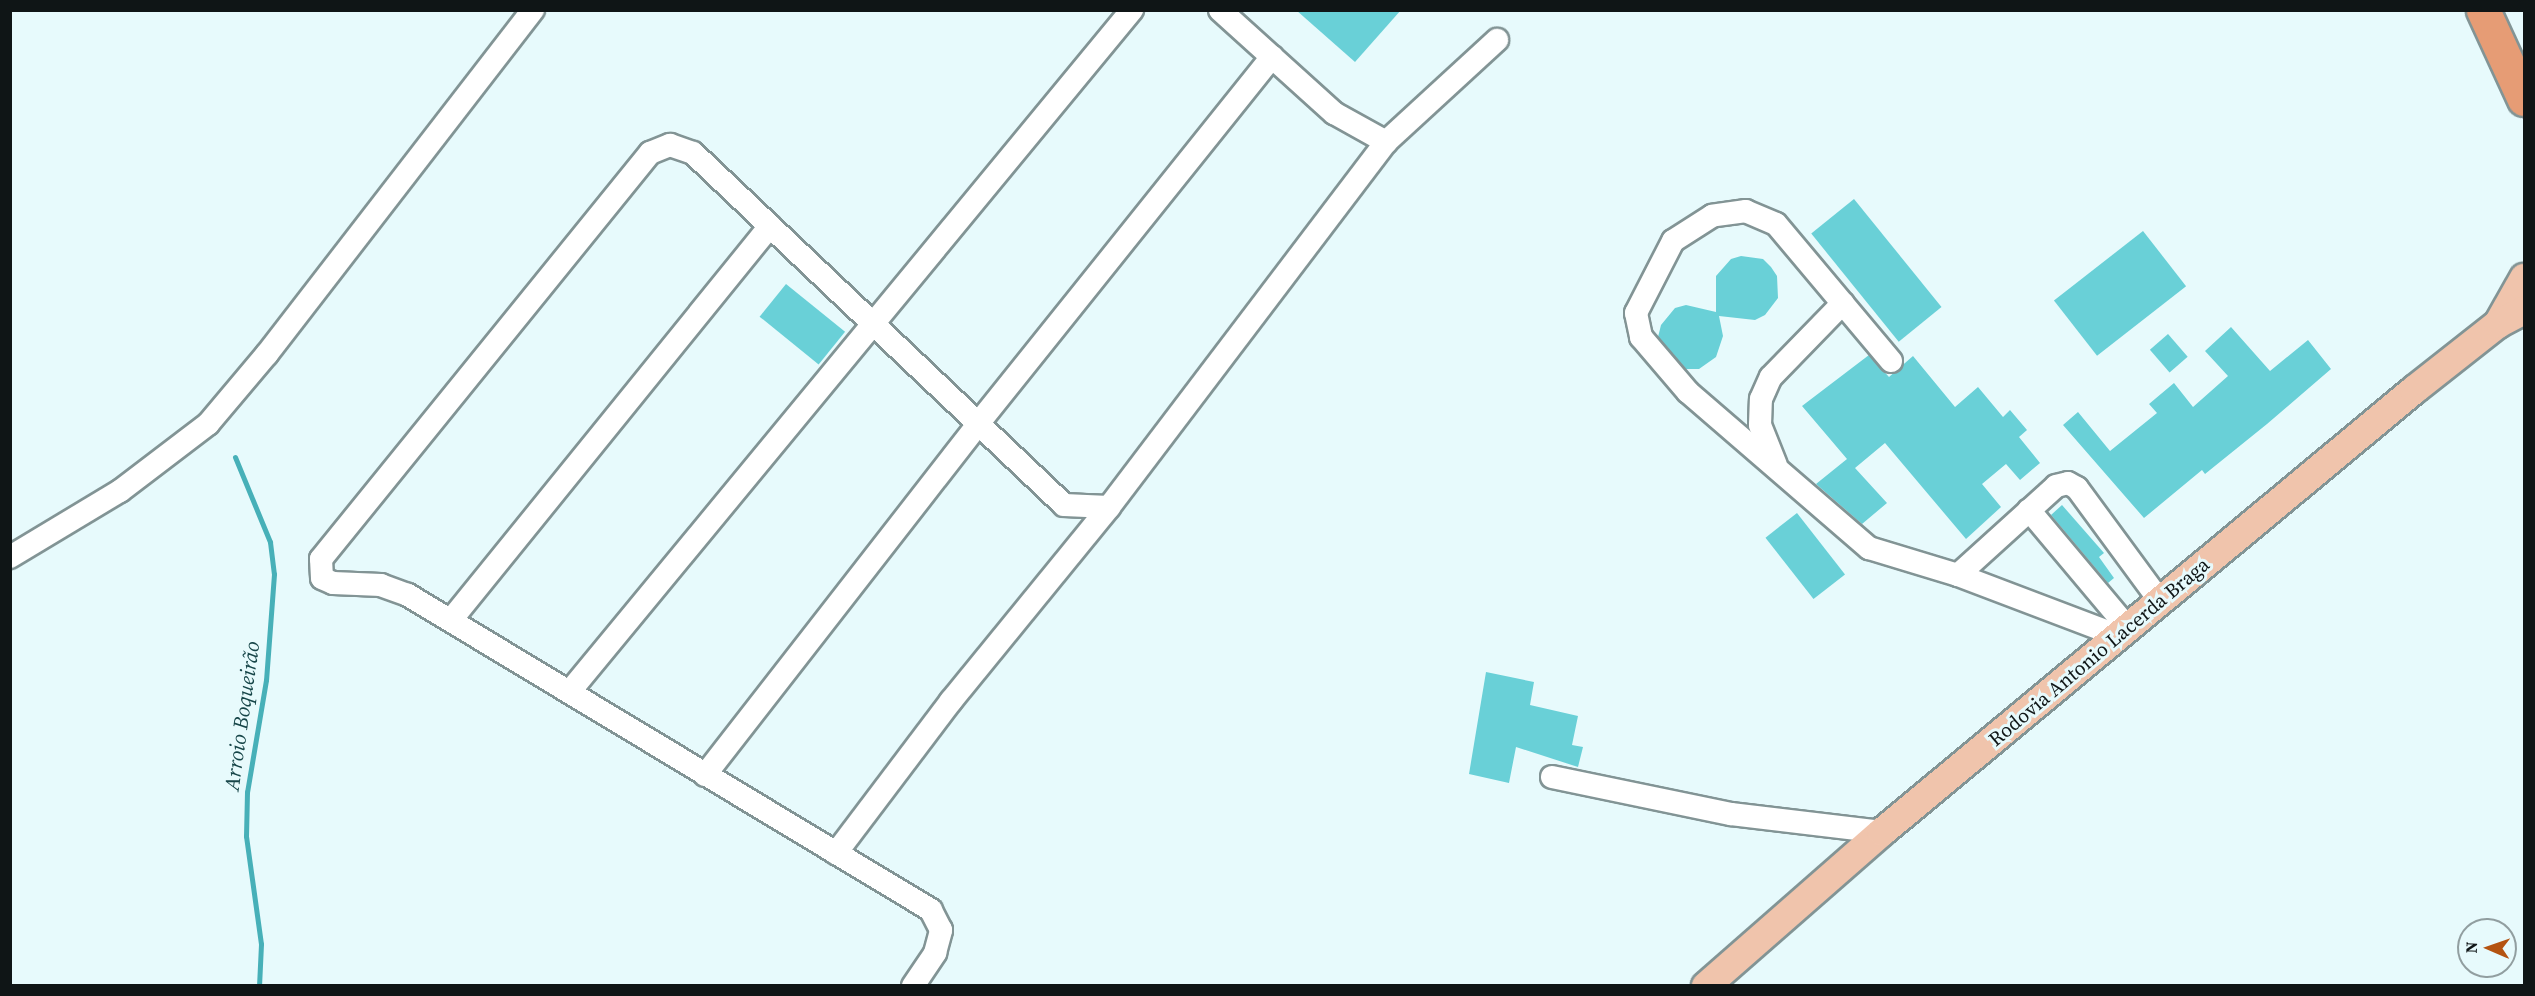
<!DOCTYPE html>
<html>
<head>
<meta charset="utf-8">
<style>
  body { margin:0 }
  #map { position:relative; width:2535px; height:996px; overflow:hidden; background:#e7fafc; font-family:"Source Serif 4",serif }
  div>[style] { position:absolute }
  .stream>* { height:5px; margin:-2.5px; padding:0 2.5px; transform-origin:2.5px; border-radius:2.5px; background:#47b0b8 }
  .building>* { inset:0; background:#69d0d7; transform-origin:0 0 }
  .roads { filter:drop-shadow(2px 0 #829495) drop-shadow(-2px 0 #829495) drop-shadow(0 2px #829495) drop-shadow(0 -2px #829495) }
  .minor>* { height:22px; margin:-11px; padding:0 11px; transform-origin:11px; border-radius:11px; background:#fff }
  .major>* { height:28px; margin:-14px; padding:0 14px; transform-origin:14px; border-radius:14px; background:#f0c4ac }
  .highway>* { height:33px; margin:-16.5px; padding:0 16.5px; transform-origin:16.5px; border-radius:16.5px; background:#e69c75 }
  span { translate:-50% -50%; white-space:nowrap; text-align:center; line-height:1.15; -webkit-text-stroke:6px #e7fafc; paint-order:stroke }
  .street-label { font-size:20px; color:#0f1516 }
  .water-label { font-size:21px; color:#174649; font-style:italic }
  .frame { position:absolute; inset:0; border:12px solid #0f1516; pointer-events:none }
  .north { position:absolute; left:2457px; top:918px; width:60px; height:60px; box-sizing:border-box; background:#e7fafc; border:2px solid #919ea0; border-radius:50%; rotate:272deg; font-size:16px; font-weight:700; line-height:24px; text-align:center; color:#0f1516 }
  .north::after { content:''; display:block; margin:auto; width:21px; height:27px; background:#b45311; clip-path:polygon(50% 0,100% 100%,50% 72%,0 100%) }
</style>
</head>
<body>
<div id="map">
  <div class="stream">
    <i style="left:235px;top:457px;width:92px;rotate:67.6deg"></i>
    <i style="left:270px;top:542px;width:32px;rotate:83deg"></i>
    <i style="left:274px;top:574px;width:106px;rotate:94.3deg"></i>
    <i style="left:266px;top:680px;width:114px;rotate:99.6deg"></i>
    <i style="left:247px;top:792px;width:44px;rotate:91.3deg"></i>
    <i style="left:246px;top:836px;width:109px;rotate:82.1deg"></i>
    <i style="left:261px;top:944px;width:42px;rotate:92.7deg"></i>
  </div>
  <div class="building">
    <i style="clip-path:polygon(1296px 10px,1401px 10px,1355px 62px)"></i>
    <i style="left:1854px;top:199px;width:139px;height:55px;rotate:51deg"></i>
    <i style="left:2143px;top:231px;width:70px;height:113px;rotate:52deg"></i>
    <i style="clip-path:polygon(1741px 256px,1763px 259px,1771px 267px,1777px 276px,1778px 298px,1765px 315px,1755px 320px,1719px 316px,1723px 336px,1716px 357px,1699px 369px,1686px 369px,1658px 337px,1661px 325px,1675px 308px,1686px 305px,1716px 312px,1716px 276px,1731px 259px)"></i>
    <i style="left:786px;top:284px;width:76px;height:42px;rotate:39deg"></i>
    <i style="clip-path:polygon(2231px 327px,2270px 371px,2308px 340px,2331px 369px,2267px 424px,2205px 474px,2202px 470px,2144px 518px,2063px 425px,2078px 412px,2110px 451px,2157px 413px,2149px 404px,2174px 383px,2193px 407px,2228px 376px,2205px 351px)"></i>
    <i style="left:2168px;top:334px;width:30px;height:24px;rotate:49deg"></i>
    <i style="clip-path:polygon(1869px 355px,1889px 377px,1913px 356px,1955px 407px,1978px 387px,2003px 417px,2010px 410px,2027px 430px,2019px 437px,2040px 463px,2020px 480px,2006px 464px,1982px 484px,2001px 507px,1966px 539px,1885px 443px,1855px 468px,1887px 503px,1862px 524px,1816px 484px,1847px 459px,1802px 406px)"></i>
    <i style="clip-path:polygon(2062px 505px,2104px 553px,2099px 557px,2114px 578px,2108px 583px,2051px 515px)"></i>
    <i style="left:1797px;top:513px;width:78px;height:40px;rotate:52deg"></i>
    <i style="clip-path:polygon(1486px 672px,1534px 682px,1530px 705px,1578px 716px,1572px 745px,1583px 747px,1578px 767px,1516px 747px,1509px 783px,1469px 774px)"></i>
  </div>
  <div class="roads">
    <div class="minor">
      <i style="left:1220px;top:10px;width:154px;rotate:42.1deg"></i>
      <i style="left:1334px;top:113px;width:60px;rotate:29.1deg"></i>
      <i style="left:1891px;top:361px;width:179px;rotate:-130deg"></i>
      <i style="left:1776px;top:224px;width:33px;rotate:-157deg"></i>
      <i style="left:1746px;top:211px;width:34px;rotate:172deg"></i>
      <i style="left:1712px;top:216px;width:46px;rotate:147.3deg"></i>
      <i style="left:1673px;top:241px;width:81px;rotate:117.2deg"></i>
      <i style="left:1636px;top:313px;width:25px;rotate:78deg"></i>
      <i style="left:1641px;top:337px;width:72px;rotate:49.5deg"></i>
      <i style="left:1688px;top:392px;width:239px;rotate:40.8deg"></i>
      <i style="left:1869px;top:548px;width:93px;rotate:16.9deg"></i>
      <i style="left:1958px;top:575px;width:172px;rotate:20.8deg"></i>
      <i style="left:1776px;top:465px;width:43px;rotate:-111.8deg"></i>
      <i style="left:1760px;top:425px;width:26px;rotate:-88deg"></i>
      <i style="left:1761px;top:399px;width:24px;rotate:-66deg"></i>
      <i style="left:1771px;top:377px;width:103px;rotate:-45.8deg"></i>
      <i style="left:2029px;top:510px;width:154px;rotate:50deg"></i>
      <i style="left:10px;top:557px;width:128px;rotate:-31deg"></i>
      <i style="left:120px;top:491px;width:111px;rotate:-37.3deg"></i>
      <i style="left:208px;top:424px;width:92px;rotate:-49.9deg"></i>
      <i style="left:267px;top:354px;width:435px;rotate:-52.3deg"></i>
      <i style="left:1958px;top:575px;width:132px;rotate:-42.2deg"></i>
      <i style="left:2056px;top:486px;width:12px;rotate:-14deg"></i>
      <i style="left:2068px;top:483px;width:10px;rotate:29deg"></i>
      <i style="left:2077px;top:488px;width:140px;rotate:53.7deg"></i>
      <i style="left:451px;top:620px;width:507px;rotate:-51deg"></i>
      <i style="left:571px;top:690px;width:882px;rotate:-50.48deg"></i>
      <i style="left:705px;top:775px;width:443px;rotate:-52.1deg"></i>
      <i style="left:977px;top:425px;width:472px;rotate:-51.3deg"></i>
      <i style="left:1552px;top:777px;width:183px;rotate:11.7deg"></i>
      <i style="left:1731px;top:814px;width:152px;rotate:6.8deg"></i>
      <i style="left:836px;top:853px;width:191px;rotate:-52.9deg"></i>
      <i style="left:951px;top:701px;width:250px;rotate:-50.8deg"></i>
      <i style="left:1109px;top:507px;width:458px;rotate:-52.8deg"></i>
      <i style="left:1386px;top:142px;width:151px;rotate:-42.6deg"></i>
      <i style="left:913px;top:986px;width:40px;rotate:-56deg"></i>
      <i style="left:935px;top:953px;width:24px;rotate:-75deg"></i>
      <i style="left:941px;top:930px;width:22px;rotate:-117deg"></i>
      <i style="left:931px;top:910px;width:611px;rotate:-148.94deg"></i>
      <i style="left:408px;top:595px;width:29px;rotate:-160deg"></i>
      <i style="left:381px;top:585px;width:48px;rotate:-177.6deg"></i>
      <i style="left:333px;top:583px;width:12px;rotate:-156deg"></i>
      <i style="left:322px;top:578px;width:19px;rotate:-93deg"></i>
      <i style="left:321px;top:559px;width:523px;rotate:-50.98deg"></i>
      <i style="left:650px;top:153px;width:22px;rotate:-22deg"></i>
      <i style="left:670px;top:145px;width:24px;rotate:19deg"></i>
      <i style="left:693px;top:153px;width:511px;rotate:43.49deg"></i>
      <i style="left:1064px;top:505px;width:45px;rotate:2.5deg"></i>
    </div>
    <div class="major">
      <i style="left:2498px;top:324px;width:53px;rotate:-60.5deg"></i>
      <i style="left:1706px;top:986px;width:234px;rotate:-41.2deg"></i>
      <i style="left:1882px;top:832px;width:692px;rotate:-39.72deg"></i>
      <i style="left:2414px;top:390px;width:107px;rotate:-38.2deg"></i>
      <i style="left:2498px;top:324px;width:30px;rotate:-28deg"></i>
    </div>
    <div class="highway">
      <i style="left:2483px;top:10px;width:98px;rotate:65.3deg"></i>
    </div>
  </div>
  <div class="street-label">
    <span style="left:2099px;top:652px;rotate:-40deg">Rodovia Antonio Lacerda Braga</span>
  </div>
  <div class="water-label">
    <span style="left:242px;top:716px;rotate:-82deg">Arroio Boqueirão</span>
  </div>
  <div class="frame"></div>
  <div class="north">N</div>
</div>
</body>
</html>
